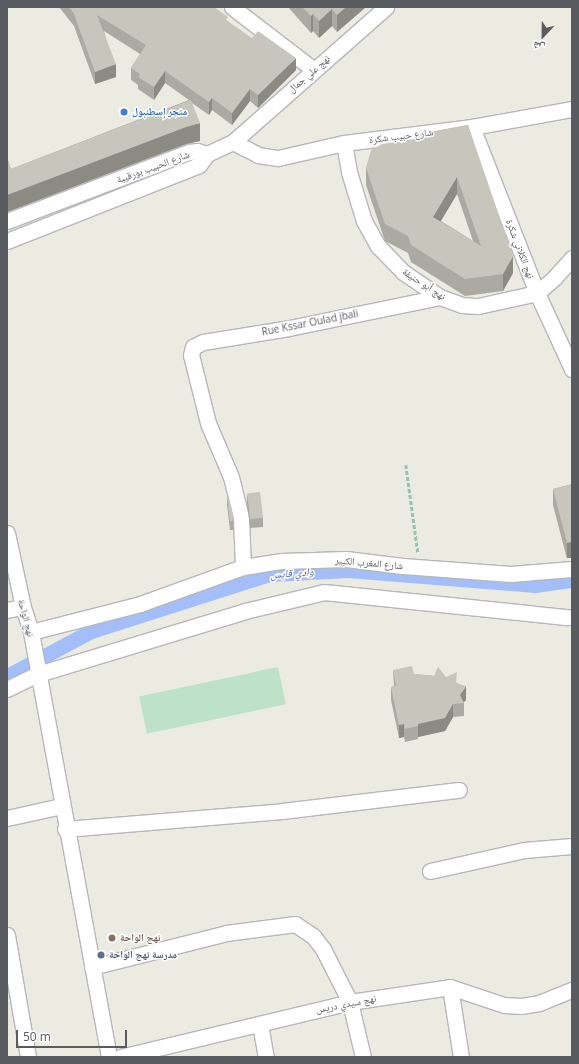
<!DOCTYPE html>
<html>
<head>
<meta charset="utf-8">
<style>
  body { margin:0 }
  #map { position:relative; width:579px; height:1064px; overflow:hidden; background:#ebebe1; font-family:"Open Sans","Noto Naskh Arabic",sans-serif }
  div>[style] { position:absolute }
  .green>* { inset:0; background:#bee2c7; transform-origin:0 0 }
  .canal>* { height:15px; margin:-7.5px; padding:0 7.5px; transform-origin:7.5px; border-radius:7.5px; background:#a3bef9 }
  .path>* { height:2.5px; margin-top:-1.25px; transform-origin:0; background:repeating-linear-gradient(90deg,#98c2ae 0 4px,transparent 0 6px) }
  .roads { filter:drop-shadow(1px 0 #b6b7bd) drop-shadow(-1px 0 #b6b7bd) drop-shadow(0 1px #b6b7bd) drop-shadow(0 -1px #b6b7bd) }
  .minor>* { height:15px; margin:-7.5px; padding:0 7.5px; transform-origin:7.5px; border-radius:7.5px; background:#fff }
  .wall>* { inset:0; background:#aaaaa3 }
  .shaded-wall>* { inset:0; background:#8b8b84; transform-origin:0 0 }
  .building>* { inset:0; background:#c6c6bd; transform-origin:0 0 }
  .dots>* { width:11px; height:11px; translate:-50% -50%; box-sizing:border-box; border:2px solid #fff; border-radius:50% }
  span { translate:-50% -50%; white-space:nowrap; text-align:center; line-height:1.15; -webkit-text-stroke:3px #fff; paint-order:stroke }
  .street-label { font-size:10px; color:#595b61 }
  .shop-label { font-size:10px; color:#366cbe; font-weight:700 }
  .left { translate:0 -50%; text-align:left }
  .education-label { font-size:10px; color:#785e54; font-weight:700 }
  .service-label { font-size:10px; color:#4e5e75; font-weight:700 }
  .water-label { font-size:11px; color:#4863ba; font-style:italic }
  .frame { position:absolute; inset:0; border:8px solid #595b61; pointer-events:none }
  .north { position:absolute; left:523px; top:16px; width:40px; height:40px; -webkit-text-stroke:3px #fff; paint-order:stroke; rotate:202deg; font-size:11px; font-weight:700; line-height:16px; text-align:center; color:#595b61 }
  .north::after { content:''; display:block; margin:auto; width:14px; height:18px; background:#595b61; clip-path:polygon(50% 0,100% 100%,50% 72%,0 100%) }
  .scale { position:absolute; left:16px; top:1030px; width:111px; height:18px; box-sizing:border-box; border:2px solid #595b61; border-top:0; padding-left:5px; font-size:12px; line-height:14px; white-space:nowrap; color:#595b61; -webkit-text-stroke:3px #fff; paint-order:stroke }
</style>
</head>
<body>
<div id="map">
  <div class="green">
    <i style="left:278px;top:667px;width:38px;height:142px;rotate:78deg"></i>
  </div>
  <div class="canal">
    <i style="left:7px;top:676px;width:95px;rotate:-28.2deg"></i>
    <i style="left:91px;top:631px;width:188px;rotate:-17.7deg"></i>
    <i style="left:270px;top:574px;width:78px;rotate:-2.9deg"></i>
    <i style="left:348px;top:570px;width:188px;rotate:4.6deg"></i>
    <i style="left:535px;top:585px;width:37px;rotate:-8deg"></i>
  </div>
  <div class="path">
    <i style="left:406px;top:465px;width:89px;rotate:82.2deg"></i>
  </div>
  <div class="roads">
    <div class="minor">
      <i style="left:232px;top:7px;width:103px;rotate:37.5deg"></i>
      <i style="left:472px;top:127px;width:178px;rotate:68.6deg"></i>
      <i style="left:537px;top:293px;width:84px;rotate:65.3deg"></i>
      <i style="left:233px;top:142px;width:28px;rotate:27deg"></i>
      <i style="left:258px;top:155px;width:20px;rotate:9deg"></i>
      <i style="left:278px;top:158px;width:68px;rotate:-12.8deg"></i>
      <i style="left:344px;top:143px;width:129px;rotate:-7.1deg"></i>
      <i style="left:472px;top:127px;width:102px;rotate:-10.2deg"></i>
      <i style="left:344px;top:143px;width:29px;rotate:80deg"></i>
      <i style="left:349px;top:172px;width:51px;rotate:73deg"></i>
      <i style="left:364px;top:221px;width:29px;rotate:61deg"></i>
      <i style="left:378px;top:246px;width:36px;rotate:46deg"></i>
      <i style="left:403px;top:272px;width:45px;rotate:34deg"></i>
      <i style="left:440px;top:297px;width:23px;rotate:20deg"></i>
      <i style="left:462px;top:305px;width:16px;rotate:4deg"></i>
      <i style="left:478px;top:306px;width:60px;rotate:-12.4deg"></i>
      <i style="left:537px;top:293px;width:23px;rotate:-41deg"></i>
      <i style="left:554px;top:278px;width:27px;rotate:-48deg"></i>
      <i style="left:7px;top:221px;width:195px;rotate:-20.8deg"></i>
      <i style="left:189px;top:152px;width:8px;rotate:-7deg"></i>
      <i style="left:197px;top:151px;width:10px;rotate:17deg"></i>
      <i style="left:7px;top:241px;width:206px;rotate:-21.6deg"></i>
      <i style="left:199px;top:165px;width:14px;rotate:-54deg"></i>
      <i style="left:207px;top:154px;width:29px;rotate:-25deg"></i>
      <i style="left:233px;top:142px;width:204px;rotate:-41.4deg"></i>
      <i style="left:7px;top:533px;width:76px;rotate:77.8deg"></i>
      <i style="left:23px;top:607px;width:26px;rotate:72deg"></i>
      <i style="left:31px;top:632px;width:432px;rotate:79.6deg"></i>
      <i style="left:243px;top:567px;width:50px;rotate:-92.3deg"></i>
      <i style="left:241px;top:517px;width:41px;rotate:-104deg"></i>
      <i style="left:231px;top:477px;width:59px;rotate:-113.1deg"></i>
      <i style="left:208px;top:423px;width:70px;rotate:-104deg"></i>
      <i style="left:191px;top:355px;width:8px;rotate:-76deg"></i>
      <i style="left:193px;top:347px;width:11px;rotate:-27deg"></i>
      <i style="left:203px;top:342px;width:87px;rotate:-9.2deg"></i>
      <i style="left:289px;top:328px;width:154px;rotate:-11.6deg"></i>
      <i style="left:7px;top:610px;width:16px;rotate:-11deg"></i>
      <i style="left:31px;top:632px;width:113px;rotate:-14.4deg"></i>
      <i style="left:140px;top:604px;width:109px;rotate:-19.8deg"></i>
      <i style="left:243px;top:567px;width:38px;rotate:-9deg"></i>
      <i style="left:281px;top:561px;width:65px;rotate:-1.8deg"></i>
      <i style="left:346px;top:559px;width:57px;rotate:7deg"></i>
      <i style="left:403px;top:566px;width:108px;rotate:4.2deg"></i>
      <i style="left:511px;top:574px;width:61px;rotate:-4.7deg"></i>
      <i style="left:7px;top:689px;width:34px;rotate:-26deg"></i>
      <i style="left:38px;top:674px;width:216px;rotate:-16.9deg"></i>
      <i style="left:245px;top:611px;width:81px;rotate:-13.5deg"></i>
      <i style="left:324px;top:592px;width:245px;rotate:5.9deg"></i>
      <i style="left:7px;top:818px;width:55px;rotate:-12.5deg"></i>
      <i style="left:65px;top:829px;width:218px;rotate:-4.7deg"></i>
      <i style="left:282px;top:811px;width:178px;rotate:-6.8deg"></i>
      <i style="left:430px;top:871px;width:96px;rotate:-12.6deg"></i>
      <i style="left:524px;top:850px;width:48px;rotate:-4.8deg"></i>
      <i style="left:7px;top:935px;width:124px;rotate:80.2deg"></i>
      <i style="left:92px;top:967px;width:138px;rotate:-14.2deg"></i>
      <i style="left:226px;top:933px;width:70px;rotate:-7.4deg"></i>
      <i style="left:295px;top:924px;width:22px;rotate:34deg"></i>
      <i style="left:313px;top:936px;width:16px;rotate:52deg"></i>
      <i style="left:323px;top:949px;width:59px;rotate:63deg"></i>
      <i style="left:350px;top:1002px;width:57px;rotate:76.7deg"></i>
      <i style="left:450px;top:987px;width:71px;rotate:81.1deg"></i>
      <i style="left:260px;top:1024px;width:34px;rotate:80deg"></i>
      <i style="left:120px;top:1057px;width:236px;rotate:-13.4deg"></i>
      <i style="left:350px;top:1002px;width:101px;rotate:-8.5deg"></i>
      <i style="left:450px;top:987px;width:57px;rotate:18.4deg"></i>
      <i style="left:504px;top:1005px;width:17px;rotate:3deg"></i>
      <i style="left:521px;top:1006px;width:18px;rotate:-9deg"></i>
      <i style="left:539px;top:1003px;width:35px;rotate:-22deg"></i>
    </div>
  </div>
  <div class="wall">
    <i style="clip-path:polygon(59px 7px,214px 7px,228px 22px,296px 70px,258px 108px,250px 101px,232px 125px,212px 110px,209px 115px,192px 103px,200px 141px,186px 144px,7px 212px,7px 158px,11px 169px,189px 100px,165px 83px,154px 100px,138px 89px,138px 85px,131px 80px,131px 68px,140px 54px,104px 31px,116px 77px,95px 84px,74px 26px)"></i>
    <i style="clip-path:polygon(288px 7px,366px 7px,337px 32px,332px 26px,319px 38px,313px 31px,311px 33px)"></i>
    <i style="clip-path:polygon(evenodd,468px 125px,513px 273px,503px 291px,465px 296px,411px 262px,408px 253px,385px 241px,366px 185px,366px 168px,414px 139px,414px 135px,468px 125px,457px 194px,473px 241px,441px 221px,457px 194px)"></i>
    <i style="clip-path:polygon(572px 484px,567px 559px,553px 505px,553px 489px)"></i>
    <i style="clip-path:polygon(247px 494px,263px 518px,263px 527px,250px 528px,247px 503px)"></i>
    <i style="clip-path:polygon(227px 496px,233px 521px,233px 530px,230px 530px,227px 505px)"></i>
    <i style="clip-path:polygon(393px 670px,414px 674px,446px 677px,457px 683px,466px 700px,464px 702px,464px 716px,453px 717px,445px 731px,418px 737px,418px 739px,405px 742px,404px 737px,399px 738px,391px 700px,391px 687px,394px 686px)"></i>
  </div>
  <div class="shaded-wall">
    <i style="clip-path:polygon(346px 7px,366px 7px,337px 32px,337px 15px)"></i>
    <i style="clip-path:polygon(332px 9px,332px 26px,319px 38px,319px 21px)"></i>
    <i style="clip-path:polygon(313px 14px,313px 31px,311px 33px,311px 16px)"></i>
    <i style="clip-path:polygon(296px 58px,296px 70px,258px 108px,258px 95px)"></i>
    <i style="clip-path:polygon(116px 64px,116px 77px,95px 84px,95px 72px)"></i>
    <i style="clip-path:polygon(165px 71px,165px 83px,154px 100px,154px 87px)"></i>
    <i style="clip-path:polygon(250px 89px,250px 101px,232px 125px,232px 113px)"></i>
    <i style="clip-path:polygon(212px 98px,212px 110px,209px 115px,209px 102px)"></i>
    <i style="clip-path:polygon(200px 123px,200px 141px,186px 144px,7px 212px,7px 195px,186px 127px)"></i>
    <i style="clip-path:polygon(457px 177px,457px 194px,433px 234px,433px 217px)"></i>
    <i style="clip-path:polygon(513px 256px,513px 273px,503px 291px,503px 274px)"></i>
    <i style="left:572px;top:542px;width:16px;height:5px;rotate:90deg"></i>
    <i style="clip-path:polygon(466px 686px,466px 700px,463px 703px,460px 695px)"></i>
    <i style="clip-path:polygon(453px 704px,453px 717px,445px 731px,418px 737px,418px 724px)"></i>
    <i style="clip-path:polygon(404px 724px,404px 737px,399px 738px,399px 725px)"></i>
  </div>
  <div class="building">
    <i style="clip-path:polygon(69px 7px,214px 7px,228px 17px,226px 20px,252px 38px,258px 31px,296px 58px,258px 95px,250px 89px,232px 113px,212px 98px,209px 102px,165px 71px,154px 87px,138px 77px,140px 74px,131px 68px,146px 45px,97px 15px,116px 64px,95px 72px,74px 14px)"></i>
    <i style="clip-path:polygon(302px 7px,346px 7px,337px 15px,332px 9px,319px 21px,313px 14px,311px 16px)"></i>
    <i style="clip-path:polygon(191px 100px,200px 123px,186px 127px,7px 195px,7px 158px,11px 169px)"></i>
    <i style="clip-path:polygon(evenodd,468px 125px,513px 256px,503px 274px,465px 279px,411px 245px,408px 236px,385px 224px,366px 168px,371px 150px,382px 144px,415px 139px,414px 135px,468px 125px,457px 177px,481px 246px,433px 217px,457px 177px)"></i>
    <i style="clip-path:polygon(572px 484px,572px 542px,567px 543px,553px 489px)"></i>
    <i style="left:260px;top:492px;width:26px;height:13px;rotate:83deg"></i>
    <i style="clip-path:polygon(227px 496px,232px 509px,233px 521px,230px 521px)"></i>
    <i style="clip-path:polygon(412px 666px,414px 674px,434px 676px,438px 667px,446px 677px,457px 672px,456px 683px,466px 686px,460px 695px,464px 703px,453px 704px,445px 718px,418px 724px,418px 726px,405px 729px,404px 724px,399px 725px,391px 687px,396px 686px,393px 670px)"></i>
  </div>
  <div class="dots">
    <i style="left:124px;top:112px;background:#3f7fe0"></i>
    <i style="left:112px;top:938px;background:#8d6e63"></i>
    <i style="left:101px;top:955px;background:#5c6f8a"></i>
  </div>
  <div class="street-label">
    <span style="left:309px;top:74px;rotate:-41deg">نهج علي جمال</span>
    <span style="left:401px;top:136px;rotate:-7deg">شارع حبيب شكرة</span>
    <span style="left:153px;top:167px;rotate:-20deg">شارع الحبيب بورقيبة</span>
    <span style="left:520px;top:249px;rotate:69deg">نهج الكلاني شكرة</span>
    <span style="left:424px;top:284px;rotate:33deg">نهج أبو حنيفة</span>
    <span style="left:310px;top:323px;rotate:-11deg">Rue Kssar Oulad jbali</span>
    <span style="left:369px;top:563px;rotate:5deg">شارع المغرب الكبير</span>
    <span style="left:26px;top:618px;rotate:75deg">نهج الواحة</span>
    <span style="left:346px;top:1004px;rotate:-11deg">نهج سيدي دريس</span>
  </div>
  <div class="shop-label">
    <span class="left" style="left:132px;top:112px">متجر إسطنبول</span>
  </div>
  <div class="education-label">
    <span class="left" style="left:120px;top:938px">نهج الواحة</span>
  </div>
  <div class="service-label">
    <span class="left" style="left:109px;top:955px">مدرسة نهج الواحة</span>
  </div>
  <div class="water-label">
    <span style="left:292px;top:573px;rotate:-4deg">وادي قابس</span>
  </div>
  <div class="frame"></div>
  <div class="north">ش</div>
  <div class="scale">50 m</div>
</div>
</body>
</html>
